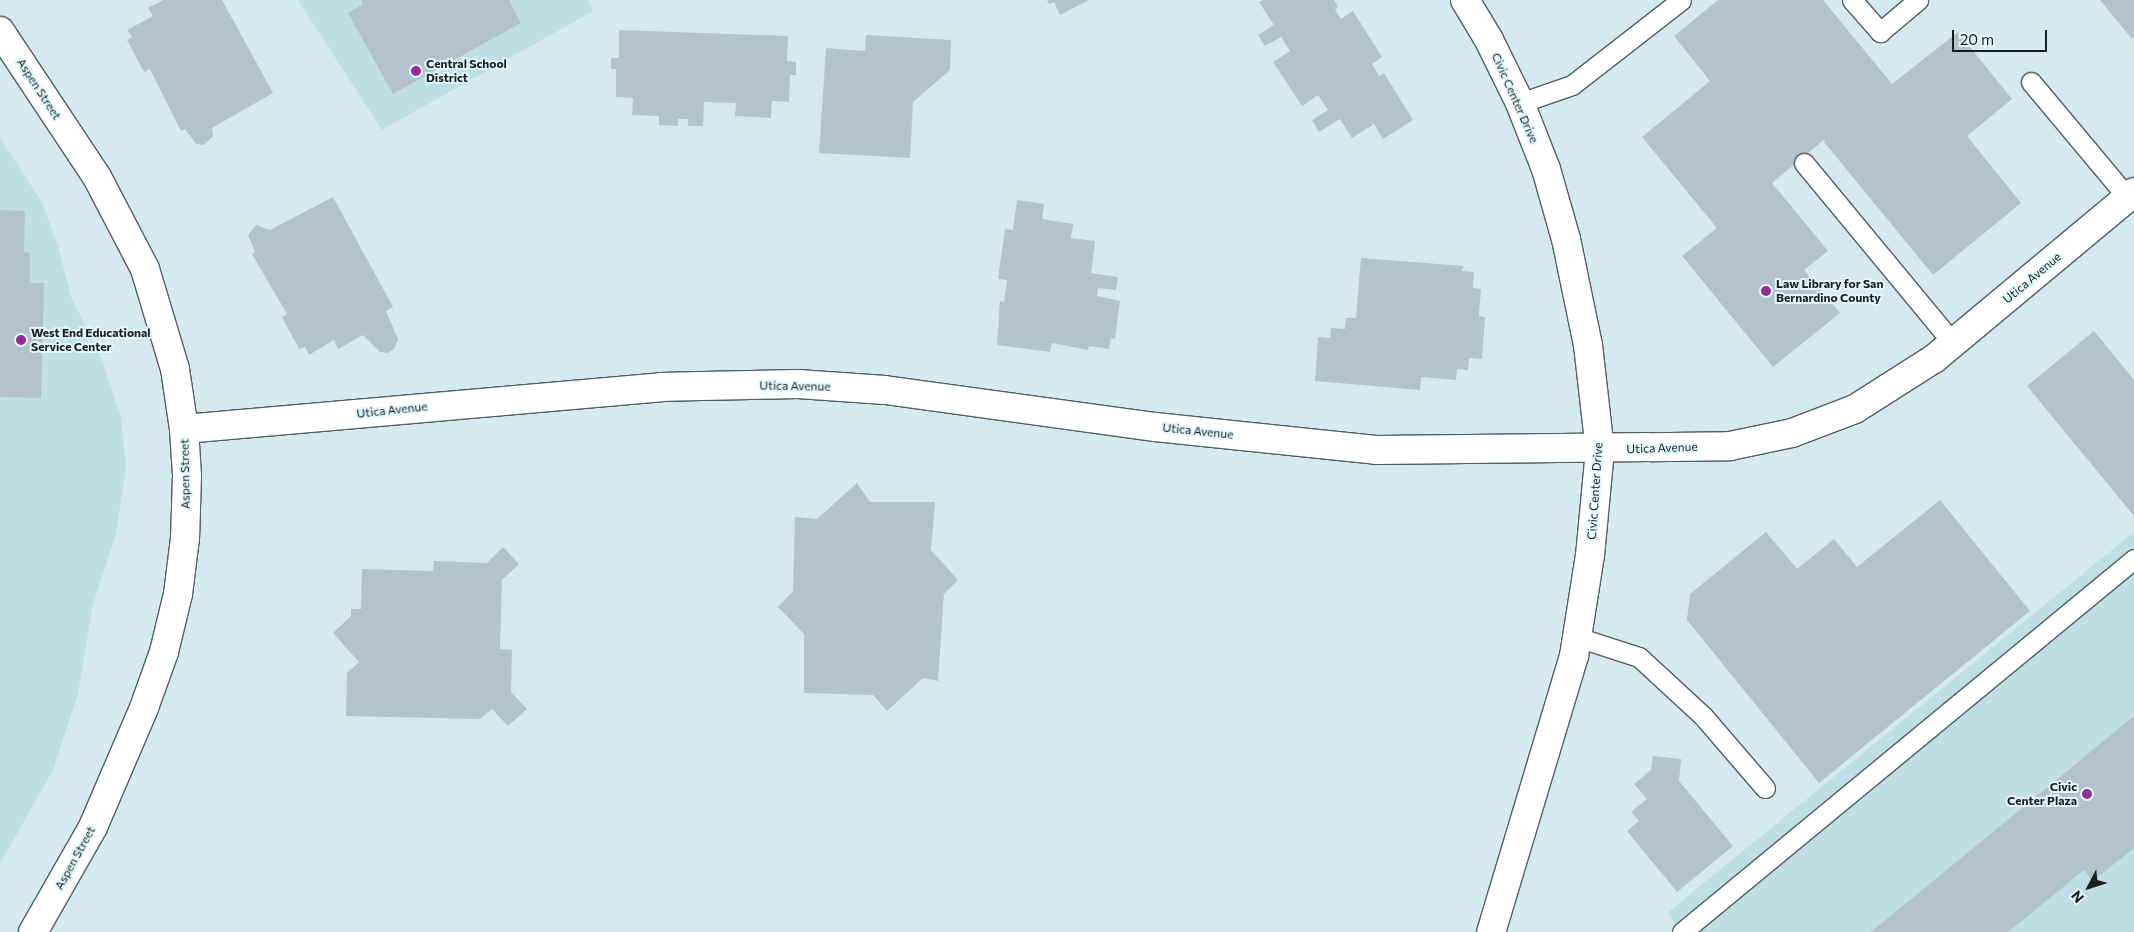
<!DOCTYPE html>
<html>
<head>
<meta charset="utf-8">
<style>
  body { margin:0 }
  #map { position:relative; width:2134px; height:932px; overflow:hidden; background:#d5eaef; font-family:Commissioner,sans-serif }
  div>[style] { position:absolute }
  .built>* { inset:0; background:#c0dee5 }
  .building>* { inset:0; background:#b3c3ce }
  .roads { filter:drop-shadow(1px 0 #4e6065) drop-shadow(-1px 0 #4e6065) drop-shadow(0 1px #4e6065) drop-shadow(0 -1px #4e6065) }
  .lane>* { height:19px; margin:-9.5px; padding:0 9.5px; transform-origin:9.5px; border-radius:9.5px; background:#fff }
  .street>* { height:28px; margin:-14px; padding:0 14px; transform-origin:14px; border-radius:14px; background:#fff }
  .secondary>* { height:28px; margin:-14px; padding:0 14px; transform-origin:14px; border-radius:14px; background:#fff }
  .dots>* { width:14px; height:14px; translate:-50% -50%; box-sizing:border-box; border:2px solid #e2f7fd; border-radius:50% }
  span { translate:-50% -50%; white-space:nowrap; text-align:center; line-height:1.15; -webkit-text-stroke:4px #e2f7fd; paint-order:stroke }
  .poi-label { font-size:12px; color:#161e1f; font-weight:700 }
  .left { translate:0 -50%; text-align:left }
  .right { translate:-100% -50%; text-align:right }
  .street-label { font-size:12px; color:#161e1f }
  .north { position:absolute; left:2064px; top:862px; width:50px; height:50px; -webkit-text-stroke:4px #e2f7fd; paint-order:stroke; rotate:230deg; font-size:14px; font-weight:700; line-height:20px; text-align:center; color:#161e1f }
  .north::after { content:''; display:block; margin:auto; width:18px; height:22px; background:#161e1f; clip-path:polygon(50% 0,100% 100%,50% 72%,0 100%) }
  .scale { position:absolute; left:1952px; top:30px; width:95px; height:22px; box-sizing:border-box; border:2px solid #161e1f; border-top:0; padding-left:6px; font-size:15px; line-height:18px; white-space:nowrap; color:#161e1f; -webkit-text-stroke:4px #e2f7fd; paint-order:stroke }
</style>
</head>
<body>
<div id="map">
  <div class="built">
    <i style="clip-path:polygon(298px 0,588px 0,593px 11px,382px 130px)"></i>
    <i style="clip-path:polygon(0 138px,42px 202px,58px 246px,71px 297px,100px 355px,121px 418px,126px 468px,116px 533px,92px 608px,78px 694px,53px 770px,0 864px)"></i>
    <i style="clip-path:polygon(2134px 532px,2134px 932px,1682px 932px,1667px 913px)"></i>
  </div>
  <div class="building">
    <i style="clip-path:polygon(163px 0,222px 0,273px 93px,212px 128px,213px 136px,204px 145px,196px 144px,185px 129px,181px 131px,150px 69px,144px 72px,127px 40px,132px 37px,127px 30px,153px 16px,148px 8px)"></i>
    <i style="clip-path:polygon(361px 0,509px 0,521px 23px,393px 94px,348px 13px,363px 4px)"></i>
    <i style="clip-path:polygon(1047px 0,1089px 0,1060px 15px,1054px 2px,1049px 4px)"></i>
    <i style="clip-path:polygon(1263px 0,1334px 0,1338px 7px,1335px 9px,1341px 19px,1353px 11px,1382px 57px,1372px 64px,1379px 76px,1384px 73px,1413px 120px,1383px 139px,1374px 124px,1352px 138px,1340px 119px,1319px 132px,1312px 120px,1328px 110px,1318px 95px,1302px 106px,1273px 62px,1290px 51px,1281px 37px,1265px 46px,1258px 35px,1274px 25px,1259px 2px)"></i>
    <i style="clip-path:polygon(1718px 0,1823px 0,1892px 84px,1958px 32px,2012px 99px,1967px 136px,2021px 203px,1933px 275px,1824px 142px,1825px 139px,1772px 183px,1828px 251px,1804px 270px,1840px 313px,1773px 367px,1682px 256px,1717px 228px,1642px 137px,1710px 81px,1674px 36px)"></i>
    <i style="clip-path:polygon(2100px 0,2134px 0,2134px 37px,2132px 39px)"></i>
    <i style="clip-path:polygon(619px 30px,788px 36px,787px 61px,796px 62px,796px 75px,790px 75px,789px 102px,772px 101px,771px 118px,735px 116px,736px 103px,704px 102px,703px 126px,688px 126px,688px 119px,678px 119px,678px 126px,659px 125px,659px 116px,632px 115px,633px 98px,616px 97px,616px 69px,611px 69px,611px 58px,619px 58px)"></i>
    <i style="clip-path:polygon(866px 35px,951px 40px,950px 70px,913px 102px,910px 158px,819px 153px,826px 48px,865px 51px)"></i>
    <i style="clip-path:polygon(333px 197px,393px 307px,386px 311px,398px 339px,394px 349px,388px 353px,380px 352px,363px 335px,338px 349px,334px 340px,309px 355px,305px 347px,299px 349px,282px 317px,287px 314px,252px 254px,255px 252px,248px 235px,256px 225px,270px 230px)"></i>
    <i style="clip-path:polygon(1017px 200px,1044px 204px,1042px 219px,1073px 224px,1071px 238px,1095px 241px,1091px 273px,1118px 277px,1116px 290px,1098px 288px,1097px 296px,1120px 301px,1115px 339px,1111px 338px,1109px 349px,1089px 346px,1088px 350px,1052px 343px,1050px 352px,997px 345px,1000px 301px,1004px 302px,1007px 280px,998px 279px,1005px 229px,1013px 230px)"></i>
    <i style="clip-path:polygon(0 210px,25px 211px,24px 252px,30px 253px,30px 283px,44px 283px,41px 398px,0 397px)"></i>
    <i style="clip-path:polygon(1361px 258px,1464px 266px,1462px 271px,1474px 272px,1473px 288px,1481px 289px,1479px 316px,1485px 317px,1482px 359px,1469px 358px,1468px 370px,1457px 369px,1456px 380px,1421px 377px,1420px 390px,1315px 381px,1318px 337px,1330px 338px,1331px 328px,1345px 329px,1346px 318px,1356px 318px)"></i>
    <i style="clip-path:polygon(2094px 331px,2134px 380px,2134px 516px,2027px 386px)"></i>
    <i style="clip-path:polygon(857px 483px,870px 502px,935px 502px,931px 550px,958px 580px,944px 594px,938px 681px,923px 678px,887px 711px,873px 695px,804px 693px,804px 634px,778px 607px,793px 591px,795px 517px,817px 519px)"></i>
    <i style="clip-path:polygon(1940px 500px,2030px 611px,1819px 783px,1687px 620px,1690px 594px,1766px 532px,1797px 569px,1834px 539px,1857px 567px)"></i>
    <i style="clip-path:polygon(503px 547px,519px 564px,502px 580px,500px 649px,512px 650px,511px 692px,527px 709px,508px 726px,492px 709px,480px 719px,346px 716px,347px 673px,359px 662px,333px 633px,351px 616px,351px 609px,361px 609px,362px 569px,433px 571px,434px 561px,487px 563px)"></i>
    <i style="clip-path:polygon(2134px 716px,2134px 848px,2093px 881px,2084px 870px,2008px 932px,1871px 932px)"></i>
    <i style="clip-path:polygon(1653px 756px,1681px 759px,1679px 781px,1733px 846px,1677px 892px,1627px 831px,1639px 821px,1631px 812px,1647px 799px,1634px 784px,1651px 770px)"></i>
  </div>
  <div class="roads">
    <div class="lane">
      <i style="left:1852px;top:0;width:43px;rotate:48.8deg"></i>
      <i style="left:1880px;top:32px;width:50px;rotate:-40.1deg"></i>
      <i style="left:2031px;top:82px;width:151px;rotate:50.1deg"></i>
      <i style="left:1520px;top:103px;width:55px;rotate:-19.1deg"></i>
      <i style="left:1572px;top:85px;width:138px;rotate:-37.9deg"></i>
      <i style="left:1804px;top:163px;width:234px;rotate:50.4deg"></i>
      <i style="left:1577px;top:637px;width:65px;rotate:17.9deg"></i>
      <i style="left:1639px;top:657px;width:87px;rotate:42.7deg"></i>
      <i style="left:1703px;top:716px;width:95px;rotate:49.3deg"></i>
      <i style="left:1682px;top:932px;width:586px;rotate:-39.53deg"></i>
    </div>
    <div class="street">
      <i style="left:184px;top:429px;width:479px;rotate:-5deg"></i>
      <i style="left:661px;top:387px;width:137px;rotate:-1.3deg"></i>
      <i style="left:798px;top:384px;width:87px;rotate:3.9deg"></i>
      <i style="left:885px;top:390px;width:273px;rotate:7.8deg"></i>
      <i style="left:1155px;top:427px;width:222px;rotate:5.9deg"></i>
      <i style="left:1376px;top:450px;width:354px;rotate:-0.6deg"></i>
      <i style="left:1730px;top:446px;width:63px;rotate:-11.8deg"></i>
      <i style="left:1792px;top:433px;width:67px;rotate:-20.9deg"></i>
      <i style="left:1855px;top:409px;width:95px;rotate:-32.5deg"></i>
      <i style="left:1935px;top:358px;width:259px;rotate:-39.8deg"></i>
    </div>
    <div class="secondary">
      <i style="left:1465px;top:0;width:47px;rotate:59deg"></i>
      <i style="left:1489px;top:40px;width:70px;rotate:63.8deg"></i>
      <i style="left:1520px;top:103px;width:71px;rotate:68.5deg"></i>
      <i style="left:1546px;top:169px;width:73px;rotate:74.1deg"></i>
      <i style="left:1566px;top:239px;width:108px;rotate:78.3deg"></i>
      <i style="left:1588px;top:345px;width:106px;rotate:83.5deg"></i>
      <i style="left:1600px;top:450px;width:105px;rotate:95.4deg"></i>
      <i style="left:1590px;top:555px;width:102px;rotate:99deg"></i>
      <i style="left:1574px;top:656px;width:288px;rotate:106.7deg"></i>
      <i style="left:0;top:31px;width:175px;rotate:56.4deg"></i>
      <i style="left:97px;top:177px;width:104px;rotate:62.4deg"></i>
      <i style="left:145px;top:269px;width:104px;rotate:73.3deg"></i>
      <i style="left:175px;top:369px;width:61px;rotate:81.5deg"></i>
      <i style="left:184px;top:429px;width:47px;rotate:86.3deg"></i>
      <i style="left:187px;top:476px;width:62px;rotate:91.8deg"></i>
      <i style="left:185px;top:538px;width:56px;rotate:97.1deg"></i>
      <i style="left:178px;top:594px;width:60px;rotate:103.6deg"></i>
      <i style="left:164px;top:652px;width:59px;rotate:109.7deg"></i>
      <i style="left:144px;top:708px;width:129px;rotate:113.2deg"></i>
      <i style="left:93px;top:827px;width:121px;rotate:119.7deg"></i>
    </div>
  </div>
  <div class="dots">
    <i style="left:416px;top:71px;background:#942e93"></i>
    <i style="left:1766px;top:291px;background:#942e93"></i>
    <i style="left:21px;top:340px;background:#942e93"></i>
    <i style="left:2087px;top:794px;background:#942e93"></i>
  </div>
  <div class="poi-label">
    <span class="left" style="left:426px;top:71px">Central School<br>District</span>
    <span class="left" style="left:1776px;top:291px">Law Library for San<br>Bernardino County</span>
    <span class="left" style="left:31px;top:340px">West End Educational<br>Service Center</span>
    <span class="right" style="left:2077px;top:794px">Civic<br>Center Plaza</span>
  </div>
  <div class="street-label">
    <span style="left:39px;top:89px;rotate:57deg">Aspen Street</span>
    <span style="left:1515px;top:98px;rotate:66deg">Civic Center Drive</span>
    <span style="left:2032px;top:278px;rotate:-40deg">Utica Avenue</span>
    <span style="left:795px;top:386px;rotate:1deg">Utica Avenue</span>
    <span style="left:392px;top:410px;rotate:-6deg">Utica Avenue</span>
    <span style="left:1198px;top:431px;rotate:6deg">Utica Avenue</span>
    <span style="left:1662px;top:448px;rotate:-2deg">Utica Avenue</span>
    <span style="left:185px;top:474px;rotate:-91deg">Aspen Street</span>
    <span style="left:1595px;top:491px;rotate:-86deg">Civic Center Drive</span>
    <span style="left:75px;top:858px;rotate:-61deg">Aspen Street</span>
  </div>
  <div class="north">N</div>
  <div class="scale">20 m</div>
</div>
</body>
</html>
